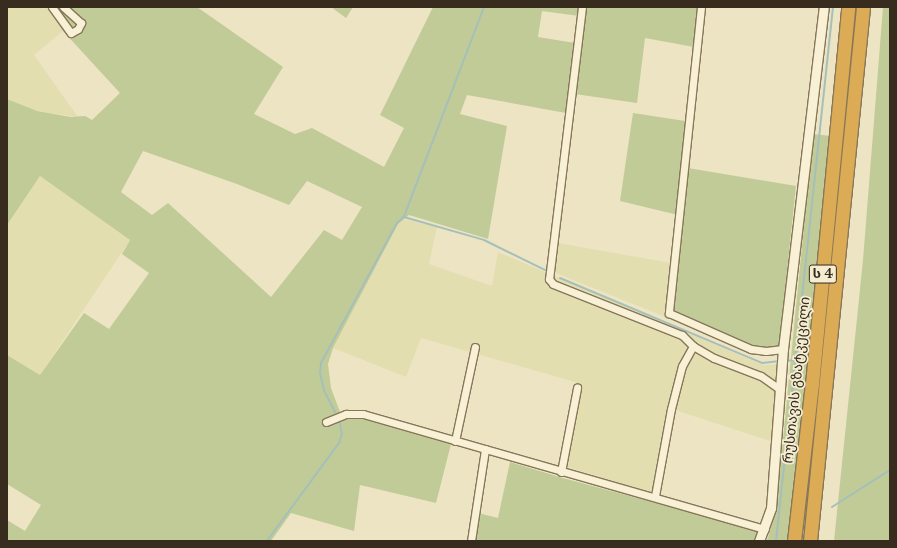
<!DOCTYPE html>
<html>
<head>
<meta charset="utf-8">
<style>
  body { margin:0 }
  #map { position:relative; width:897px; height:548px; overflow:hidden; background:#ede4c3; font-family:"Libre Baskerville","Noto Sans Georgian",serif }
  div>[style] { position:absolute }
  .farmland>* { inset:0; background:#e3deb0 }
  .green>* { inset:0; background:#c1cb97 }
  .stream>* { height:2px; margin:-1px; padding:0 1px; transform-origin:1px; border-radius:1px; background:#a5c0ba }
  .roads { filter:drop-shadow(1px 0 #87765a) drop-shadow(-1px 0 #87765a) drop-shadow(0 1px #87765a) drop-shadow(0 -1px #87765a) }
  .minor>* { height:7px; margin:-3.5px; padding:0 3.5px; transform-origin:3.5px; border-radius:3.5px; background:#f8f1d6 }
  .tertiary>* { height:9px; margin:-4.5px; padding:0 4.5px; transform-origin:4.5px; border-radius:4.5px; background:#f8f1d6 }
  .motorway>* { height:13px; margin:-6.5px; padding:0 6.5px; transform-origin:6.5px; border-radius:6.5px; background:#dbab55 }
  span { translate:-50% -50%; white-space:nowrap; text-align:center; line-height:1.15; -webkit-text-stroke:3.5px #f5edd2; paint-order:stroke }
  .shield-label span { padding:1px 3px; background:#f5edd2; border:1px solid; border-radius:3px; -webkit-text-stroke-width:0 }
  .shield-label { font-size:13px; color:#372c1e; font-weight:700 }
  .street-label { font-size:14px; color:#372c1e }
  .frame { position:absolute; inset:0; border:8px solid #372c1e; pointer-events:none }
</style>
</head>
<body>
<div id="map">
  <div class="farmland">
    <i style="clip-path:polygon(7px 7px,47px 7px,63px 31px,34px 55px,78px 117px,37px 111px,7px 99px)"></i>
    <i style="clip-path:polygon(40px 176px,130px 240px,40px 375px,7px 355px,7px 225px)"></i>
    <i style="clip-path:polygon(404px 219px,437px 227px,429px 264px,492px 286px,498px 252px,763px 365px,781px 364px,773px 442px,675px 410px,659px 495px,567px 467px,582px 384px,421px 338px,406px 377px,333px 348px,398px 224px)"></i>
    <i style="clip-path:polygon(558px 243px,671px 263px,668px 318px,553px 272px)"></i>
  </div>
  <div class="green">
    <i style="clip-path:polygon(evenodd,47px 7px,197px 7px,283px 67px,254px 114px,295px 134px,312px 128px,384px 167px,404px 128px,380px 115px,433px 7px,580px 7px,579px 16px,542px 11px,538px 37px,575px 43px,566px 113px,467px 95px,460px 114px,507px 126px,488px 239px,409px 215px,398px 224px,333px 348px,328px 364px,331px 388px,343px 420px,350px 417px,367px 420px,451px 444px,436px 503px,360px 485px,354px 531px,291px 513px,271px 541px,7px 541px,7px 520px,25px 531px,41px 505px,7px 484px,7px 355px,40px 375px,84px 313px,109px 329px,149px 273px,122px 254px,130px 240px,40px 176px,7px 225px,7px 99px,37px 111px,71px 117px,85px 116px,92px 120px,120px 93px,63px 31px,47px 7px,143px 151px,237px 184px,289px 205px,307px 181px,362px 207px,342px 240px,324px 230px,271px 297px,168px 203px,152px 215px,121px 192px,143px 151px)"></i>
    <i style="clip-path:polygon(331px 7px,353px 7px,346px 18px)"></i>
    <i style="clip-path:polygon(585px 7px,698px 7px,694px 47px,645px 38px,637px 103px,575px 94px)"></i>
    <i style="clip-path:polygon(883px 7px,890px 7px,890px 541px,834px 541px,863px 260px)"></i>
    <i style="clip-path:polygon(633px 113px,685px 121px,678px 215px,620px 201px)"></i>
    <i style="clip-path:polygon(813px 134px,831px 136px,791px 541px,767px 541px,776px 510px)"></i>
    <i style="clip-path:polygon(688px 168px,796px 186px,779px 347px,756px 348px,677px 316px,671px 308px)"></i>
    <i style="clip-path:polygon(510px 462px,563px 478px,760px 531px,753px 541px,475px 541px,478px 513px,498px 518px)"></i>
  </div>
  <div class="stream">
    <i style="left:484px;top:7px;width:225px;rotate:110.9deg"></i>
    <i style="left:404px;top:217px;width:83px;rotate:16deg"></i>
    <i style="left:484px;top:240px;width:70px;rotate:26.2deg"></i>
    <i style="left:560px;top:278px;width:219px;rotate:22.8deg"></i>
    <i style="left:762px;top:363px;width:18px;rotate:-6deg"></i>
    <i style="left:784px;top:361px;width:12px;rotate:-5deg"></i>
    <i style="left:335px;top:412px;width:25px;rotate:-117deg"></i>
    <i style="left:324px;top:390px;width:17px;rotate:-103deg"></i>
    <i style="left:320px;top:373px;width:10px;rotate:-84deg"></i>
    <i style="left:321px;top:363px;width:159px;rotate:-61.5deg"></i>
    <i style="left:397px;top:223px;width:9px;rotate:-41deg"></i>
    <i style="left:832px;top:507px;width:69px;rotate:-32.5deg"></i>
    <i style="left:267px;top:541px;width:122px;rotate:-53.7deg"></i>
    <i style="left:339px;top:443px;width:9px;rotate:-72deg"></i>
    <i style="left:342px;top:434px;width:14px;rotate:-102deg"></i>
    <i style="left:776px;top:541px;width:537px;rotate:-83.91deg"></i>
  </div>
  <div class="roads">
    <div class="minor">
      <i style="left:52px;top:7px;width:32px;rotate:54deg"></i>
      <i style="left:71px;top:33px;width:8px;rotate:-30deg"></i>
      <i style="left:78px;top:29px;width:7px;rotate:-63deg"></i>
      <i style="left:81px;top:23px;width:24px;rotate:-138deg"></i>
      <i style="left:582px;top:7px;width:274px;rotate:96.9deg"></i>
      <i style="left:549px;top:279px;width:6px;rotate:51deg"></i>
      <i style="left:553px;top:284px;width:139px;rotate:21.6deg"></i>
      <i style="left:682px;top:335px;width:16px;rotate:45deg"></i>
      <i style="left:693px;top:346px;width:24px;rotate:30deg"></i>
      <i style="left:714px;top:358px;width:50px;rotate:21deg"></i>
      <i style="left:761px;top:376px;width:24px;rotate:35deg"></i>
      <i style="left:701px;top:7px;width:308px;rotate:96deg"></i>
      <i style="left:669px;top:313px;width:90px;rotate:23.7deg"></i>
      <i style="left:751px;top:349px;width:15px;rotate:8deg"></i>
      <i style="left:766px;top:351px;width:17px;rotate:-7deg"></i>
      <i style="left:326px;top:422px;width:22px;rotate:-22deg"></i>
      <i style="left:346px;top:414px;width:17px"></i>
      <i style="left:363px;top:414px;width:418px;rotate:16deg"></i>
      <i style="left:455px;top:441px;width:96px;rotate:-78deg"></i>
      <i style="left:561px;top:472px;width:86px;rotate:-79.2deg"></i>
      <i style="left:655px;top:496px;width:88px;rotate:-79.6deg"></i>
      <i style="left:671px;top:409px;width:44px;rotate:-75.7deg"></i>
      <i style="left:682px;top:366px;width:23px;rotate:-61deg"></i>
      <i style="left:471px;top:541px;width:93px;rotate:-81.3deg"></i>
    </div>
    <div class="tertiary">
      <i style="left:759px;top:541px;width:35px;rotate:-70deg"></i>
      <i style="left:771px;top:508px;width:159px;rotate:-85.7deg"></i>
      <i style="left:783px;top:349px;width:344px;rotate:-83.2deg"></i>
    </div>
    <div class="motorway">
      <i style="left:794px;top:541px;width:158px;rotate:-83.5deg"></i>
      <i style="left:812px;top:384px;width:379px;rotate:-84.5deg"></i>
      <i style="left:810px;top:541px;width:537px;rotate:-84.33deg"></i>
    </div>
  </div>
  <div class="shield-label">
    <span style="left:823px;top:274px">ს 4</span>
  </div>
  <div class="street-label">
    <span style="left:796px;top:380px;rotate:-84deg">რუსთავის გზატკეცილი</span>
  </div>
  <div class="frame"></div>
</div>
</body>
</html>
